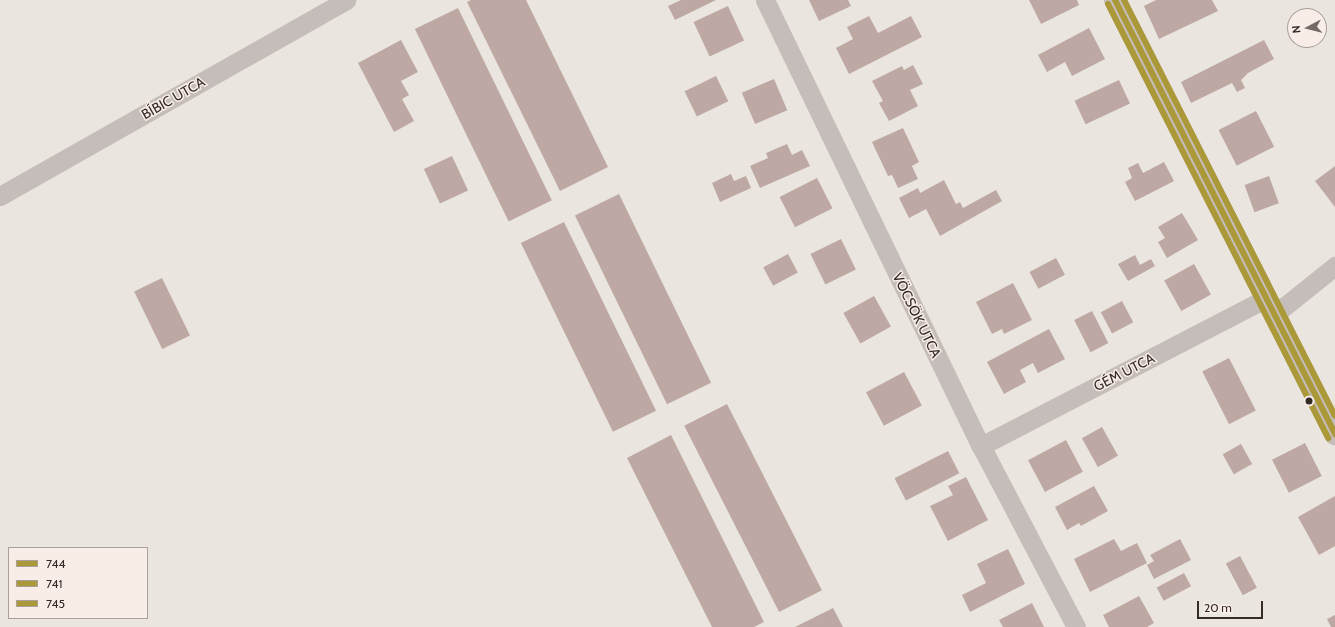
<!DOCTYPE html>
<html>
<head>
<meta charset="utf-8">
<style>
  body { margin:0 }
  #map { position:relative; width:1335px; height:627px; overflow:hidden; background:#ebe5e0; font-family:Cabin,sans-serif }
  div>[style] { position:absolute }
  .building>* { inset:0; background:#bda8a3; transform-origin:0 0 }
  .minor>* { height:19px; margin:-9.5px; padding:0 9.5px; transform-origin:9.5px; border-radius:9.5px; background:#c4bdb9 }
  .tertiary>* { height:22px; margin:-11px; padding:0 11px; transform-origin:11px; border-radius:11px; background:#c4bdb9 }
  .bus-1>* { height:6px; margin:-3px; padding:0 3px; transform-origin:3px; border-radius:3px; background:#ab9838 }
  .bus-2>* { height:6px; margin:-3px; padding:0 3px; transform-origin:3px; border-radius:3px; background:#ab9838 }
  .bus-3>* { height:6px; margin:-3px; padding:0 3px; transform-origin:3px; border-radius:3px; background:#ab9838 }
  .dots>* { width:11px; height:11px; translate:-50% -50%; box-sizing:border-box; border:2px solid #f8eee7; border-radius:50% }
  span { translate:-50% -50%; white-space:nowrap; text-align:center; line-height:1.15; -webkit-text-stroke:3px #f8eee7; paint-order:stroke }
  .street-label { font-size:14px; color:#342a28 }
  .legend { position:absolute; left:8px; top:547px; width:140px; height:72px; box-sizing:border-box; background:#f8eee7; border:1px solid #aaa09b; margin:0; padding:5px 7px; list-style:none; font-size:12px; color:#342a28 }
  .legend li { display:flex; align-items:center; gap:8px; height:20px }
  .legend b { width:20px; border:1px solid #aaa09b }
  .north { position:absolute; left:1287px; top:8px; width:40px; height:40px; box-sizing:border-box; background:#f8eee7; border:1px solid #aaa09b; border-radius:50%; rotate:263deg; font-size:11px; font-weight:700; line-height:16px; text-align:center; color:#342a28 }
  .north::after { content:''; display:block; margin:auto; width:14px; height:18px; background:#746b68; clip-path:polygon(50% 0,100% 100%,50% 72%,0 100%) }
  .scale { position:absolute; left:1197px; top:601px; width:66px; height:18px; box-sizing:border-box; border:2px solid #342a28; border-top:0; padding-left:5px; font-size:12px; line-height:14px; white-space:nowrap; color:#342a28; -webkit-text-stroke:3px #f8eee7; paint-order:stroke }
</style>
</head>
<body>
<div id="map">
  <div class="building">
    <i style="clip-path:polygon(471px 0,526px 0,608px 167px,560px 191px,467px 2px)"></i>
    <i style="clip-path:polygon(681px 0,716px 0,675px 20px,668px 6px)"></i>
    <i style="clip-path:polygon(809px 0,848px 0,851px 6px,819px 21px)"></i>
    <i style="clip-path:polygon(1029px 0,1077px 0,1079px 5px,1041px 24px)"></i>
    <i style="clip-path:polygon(1156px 0,1212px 0,1218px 11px,1159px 39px,1144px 6px)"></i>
    <i style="left:728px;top:6px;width:38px;height:38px;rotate:65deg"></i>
    <i style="left:458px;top:8px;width:214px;height:48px;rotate:64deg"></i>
    <i style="clip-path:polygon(869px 16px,878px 33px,911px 16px,922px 37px,849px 74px,836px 48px,853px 39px,847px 27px)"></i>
    <i style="clip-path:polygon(1089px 28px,1105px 59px,1072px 76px,1065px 62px,1047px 72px,1038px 55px)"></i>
    <i style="clip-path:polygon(401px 40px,418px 72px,401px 81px,409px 95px,402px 99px,414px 121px,394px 132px,358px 63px)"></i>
    <i style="clip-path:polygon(1264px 40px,1274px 59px,1248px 73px,1241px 80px,1245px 88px,1237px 92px,1232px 83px,1191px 103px,1181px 82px)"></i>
    <i style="clip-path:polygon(913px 65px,923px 84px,910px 90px,918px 106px,889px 121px,879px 103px,883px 101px,872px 81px,902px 66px,904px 70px)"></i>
    <i style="left:716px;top:76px;width:28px;height:35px;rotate:64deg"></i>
    <i style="left:774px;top:79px;width:34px;height:35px;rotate:67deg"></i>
    <i style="left:1119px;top:80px;width:26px;height:49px;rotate:65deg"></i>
    <i style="left:1256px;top:111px;width:40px;height:42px;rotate:63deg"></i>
    <i style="clip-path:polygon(903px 128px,919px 162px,912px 166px,918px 179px,898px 188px,892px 175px,888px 176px,872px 142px)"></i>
    <i style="clip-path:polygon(787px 144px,792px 155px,802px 150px,810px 166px,760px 188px,750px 166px,768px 158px,766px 153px)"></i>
    <i style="left:452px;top:156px;width:38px;height:31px;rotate:65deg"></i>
    <i style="clip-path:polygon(1164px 162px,1174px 181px,1135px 201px,1125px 182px,1132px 178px,1128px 168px,1138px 163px,1143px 173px)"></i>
    <i style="clip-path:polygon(1335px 166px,1335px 207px,1315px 181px)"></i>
    <i style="clip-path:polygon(731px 174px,734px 181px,746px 176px,751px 188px,720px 202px,712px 183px)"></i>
    <i style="left:1269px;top:176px;width:29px;height:26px;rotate:70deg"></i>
    <i style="left:817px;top:178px;width:34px;height:42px;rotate:63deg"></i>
    <i style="clip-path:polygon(944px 180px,956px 204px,960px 202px,963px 208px,996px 190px,1002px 201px,940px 236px,926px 209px,909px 218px,899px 198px,918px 188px,920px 193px)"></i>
    <i style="left:619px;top:194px;width:210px;height:49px;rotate:64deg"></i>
    <i style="clip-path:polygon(1182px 213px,1198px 240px,1167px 258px,1158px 242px,1165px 238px,1158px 227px)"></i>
    <i style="left:564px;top:222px;width:210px;height:48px;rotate:64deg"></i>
    <i style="left:841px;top:239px;width:34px;height:34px;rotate:64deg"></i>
    <i style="left:788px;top:254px;width:21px;height:28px;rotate:62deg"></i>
    <i style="clip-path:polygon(1135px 255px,1140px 265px,1151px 259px,1155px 266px,1128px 281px,1118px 264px)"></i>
    <i style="left:1056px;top:258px;width:19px;height:30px;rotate:62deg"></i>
    <i style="left:1194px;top:264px;width:35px;height:34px;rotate:61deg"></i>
    <i style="left:162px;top:278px;width:64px;height:31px;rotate:64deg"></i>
    <i style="clip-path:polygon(1013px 283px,1032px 320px,1004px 334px,1002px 329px,992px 334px,976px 302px)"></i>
    <i style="left:874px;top:296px;width:35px;height:35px;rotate:61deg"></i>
    <i style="left:1122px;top:301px;width:24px;height:24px;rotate:62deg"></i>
    <i style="left:1092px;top:311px;width:36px;height:20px;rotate:63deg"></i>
    <i style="clip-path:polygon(1049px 329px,1065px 359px,1038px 373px,1033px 363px,1020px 370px,1026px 382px,1004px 394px,987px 362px)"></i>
    <i style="left:1229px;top:358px;width:59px;height:30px;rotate:63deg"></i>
    <i style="left:904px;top:372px;width:38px;height:43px;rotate:62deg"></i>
    <i style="left:727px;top:404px;width:209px;height:48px;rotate:63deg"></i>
    <i style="left:1102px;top:427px;width:33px;height:23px;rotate:61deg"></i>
    <i style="clip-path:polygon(671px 435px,764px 622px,754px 627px,712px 627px,627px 458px)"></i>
    <i style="left:1066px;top:440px;width:36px;height:43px;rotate:62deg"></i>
    <i style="left:1305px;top:443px;width:37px;height:37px;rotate:63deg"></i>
    <i style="left:1241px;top:444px;width:23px;height:21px;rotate:61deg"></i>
    <i style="left:948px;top:451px;width:25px;height:60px;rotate:63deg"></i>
    <i style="clip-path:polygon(966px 477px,988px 520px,948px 541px,930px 506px,953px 495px,948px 486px)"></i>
    <i style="clip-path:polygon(1094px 486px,1108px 511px,1081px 526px,1079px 523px,1067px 530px,1055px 507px)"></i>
    <i style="clip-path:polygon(1335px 496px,1335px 546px,1319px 555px,1298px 517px)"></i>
    <i style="clip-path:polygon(1114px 539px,1121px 551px,1137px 543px,1147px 563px,1090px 592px,1074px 559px)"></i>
    <i style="clip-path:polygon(1180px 539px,1191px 560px,1154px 579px,1147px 565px,1154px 561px,1150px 555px)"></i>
    <i style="clip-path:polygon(1008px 549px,1025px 584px,970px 612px,962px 595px,986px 583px,977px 564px)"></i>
    <i style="left:1240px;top:556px;width:36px;height:16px;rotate:62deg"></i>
    <i style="left:1184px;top:573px;width:15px;height:31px;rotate:62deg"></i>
    <i style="clip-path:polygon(1139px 596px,1154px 623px,1147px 627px,1109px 627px,1103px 615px)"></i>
    <i style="clip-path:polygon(1032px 603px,1044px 627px,1003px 627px,999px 620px)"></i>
    <i style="clip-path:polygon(833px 608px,843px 627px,795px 627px)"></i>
    <i style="clip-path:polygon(1335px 615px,1335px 627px,1331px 627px,1327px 619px)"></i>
  </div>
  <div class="minor">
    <i style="left:765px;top:0;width:496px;rotate:64.2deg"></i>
    <i style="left:981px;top:446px;width:204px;rotate:62.3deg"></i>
    <i style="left:0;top:196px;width:398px;rotate:-29.5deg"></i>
    <i style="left:1275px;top:314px;width:77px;rotate:-38.7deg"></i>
    <i style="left:981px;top:446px;width:322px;rotate:-27.4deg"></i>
  </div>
  <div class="tertiary">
    <i style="left:1115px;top:0;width:487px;rotate:63.1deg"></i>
  </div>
  <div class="bus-1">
    <i style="left:1115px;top:0;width:487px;rotate:63.1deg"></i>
  </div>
  <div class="bus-2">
    <i style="left:1108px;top:4px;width:487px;rotate:63.1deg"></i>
  </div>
  <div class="bus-3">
    <i style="left:1124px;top:0;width:466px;rotate:63.1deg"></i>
  </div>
  <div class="dots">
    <i style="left:1309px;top:401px;background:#342a28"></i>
  </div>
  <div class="street-label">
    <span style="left:173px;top:98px;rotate:-30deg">BÍBIC UTCA</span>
    <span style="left:917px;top:315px;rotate:64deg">VÖCSÖK UTCA</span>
    <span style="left:1124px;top:372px;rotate:-27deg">GÉM UTCA</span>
  </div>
  <ul class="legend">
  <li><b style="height:5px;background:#ab9838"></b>744</li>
  <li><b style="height:5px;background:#ab9838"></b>741</li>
  <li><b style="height:5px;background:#ab9838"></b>745</li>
  </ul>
  <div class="north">N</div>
  <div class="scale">20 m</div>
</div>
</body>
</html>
